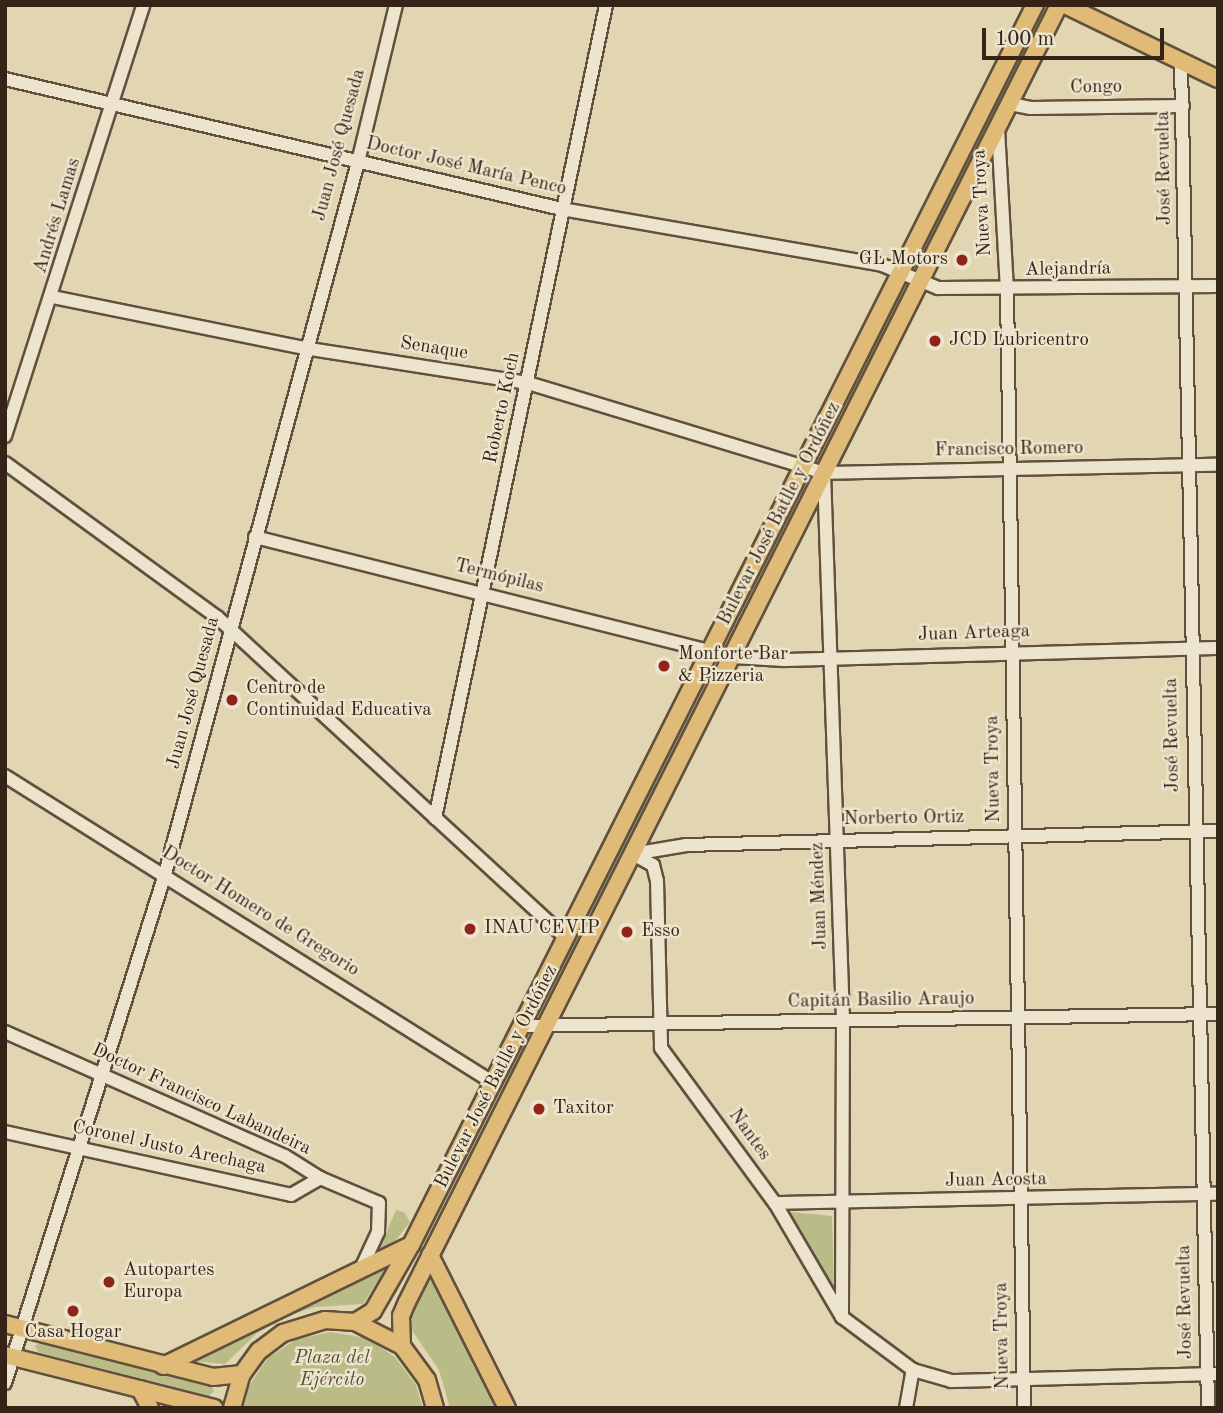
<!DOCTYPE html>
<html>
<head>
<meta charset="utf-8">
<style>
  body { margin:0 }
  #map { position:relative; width:1223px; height:1413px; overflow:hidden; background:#e1d6b1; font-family:"Old Standard TT",serif }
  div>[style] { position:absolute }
  .green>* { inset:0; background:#b9bc87; transform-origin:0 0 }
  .roads { filter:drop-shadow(2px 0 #61503e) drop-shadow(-2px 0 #61503e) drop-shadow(0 2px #61503e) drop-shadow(0 -2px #61503e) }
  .minor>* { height:12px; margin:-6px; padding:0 6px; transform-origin:6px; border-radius:6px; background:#ece4cc }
  .major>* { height:16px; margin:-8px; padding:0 8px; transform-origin:8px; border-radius:8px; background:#e0bb78 }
  .dots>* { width:19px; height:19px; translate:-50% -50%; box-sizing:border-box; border:4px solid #ece4cc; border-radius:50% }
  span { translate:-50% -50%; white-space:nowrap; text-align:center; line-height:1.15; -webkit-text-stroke:5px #ece4cc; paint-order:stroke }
  .street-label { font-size:19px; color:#362317 }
  .poi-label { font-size:19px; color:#362317 }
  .right { translate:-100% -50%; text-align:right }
  .left { translate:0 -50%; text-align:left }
  .park-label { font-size:19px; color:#574933; font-style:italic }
  .frame { position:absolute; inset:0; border:7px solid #362317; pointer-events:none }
  .scale { position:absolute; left:982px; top:28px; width:182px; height:32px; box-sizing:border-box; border:4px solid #362317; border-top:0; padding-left:9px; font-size:21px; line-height:24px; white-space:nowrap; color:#362317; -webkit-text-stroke:5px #ece4cc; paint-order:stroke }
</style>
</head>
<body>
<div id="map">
  <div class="green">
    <i style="left:1046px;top:7px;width:288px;height:4px;rotate:116deg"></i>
    <i style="clip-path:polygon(897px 294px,902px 297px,817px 460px,815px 457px)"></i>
    <i style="clip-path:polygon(802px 484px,806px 487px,724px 645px,723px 642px)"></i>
    <i style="clip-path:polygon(713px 668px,541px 1015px,537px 1016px,710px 669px)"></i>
    <i style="left:524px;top:1036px;width:5px;height:306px;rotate:22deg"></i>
    <i style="clip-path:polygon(396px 1210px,404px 1212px,410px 1222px,389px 1249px,378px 1252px)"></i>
    <i style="clip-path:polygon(789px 1212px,832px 1216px,834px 1291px,830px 1292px)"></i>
    <i style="clip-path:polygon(382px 1266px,385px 1270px,363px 1304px,315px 1307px,293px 1314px,257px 1333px,225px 1364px,192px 1361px)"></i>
    <i style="clip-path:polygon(429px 1280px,437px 1285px,499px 1408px,450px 1408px,439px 1370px,411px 1329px,411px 1315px)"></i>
    <i style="clip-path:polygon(331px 1332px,366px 1338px,395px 1357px,416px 1385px,423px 1408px,242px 1408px,248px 1387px,268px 1358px,297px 1339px)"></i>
    <i style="clip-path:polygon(42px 1341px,212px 1385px,214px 1391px,209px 1396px,38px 1352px,35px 1346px)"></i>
  </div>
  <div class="roads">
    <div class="minor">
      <i style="left:1181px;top:62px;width:1346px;rotate:88.85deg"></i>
      <i style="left:5px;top:79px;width:572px;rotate:13.14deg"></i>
      <i style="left:562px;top:209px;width:325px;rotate:9.9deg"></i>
      <i style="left:882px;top:265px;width:61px;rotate:22.3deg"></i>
      <i style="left:938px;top:288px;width:280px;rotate:-0.4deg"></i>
      <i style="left:1010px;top:104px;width:21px;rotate:11deg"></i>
      <i style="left:1031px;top:108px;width:152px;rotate:-0.8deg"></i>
      <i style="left:998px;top:129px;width:161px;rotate:86.8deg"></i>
      <i style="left:1007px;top:290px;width:1118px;rotate:89.13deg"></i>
      <i style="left:53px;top:297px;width:256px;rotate:11.5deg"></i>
      <i style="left:304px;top:348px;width:227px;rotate:8.9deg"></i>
      <i style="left:528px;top:383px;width:309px;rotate:16.9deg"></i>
      <i style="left:824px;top:473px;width:394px;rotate:-1.2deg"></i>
      <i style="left:5px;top:436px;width:453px;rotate:-72.2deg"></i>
      <i style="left:5px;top:463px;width:262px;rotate:36deg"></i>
      <i style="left:217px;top:617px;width:474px;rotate:42.6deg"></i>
      <i style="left:824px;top:473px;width:548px;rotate:88.01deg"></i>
      <i style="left:843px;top:1021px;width:296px;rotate:90.2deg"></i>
      <i style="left:255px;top:537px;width:492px;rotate:14.1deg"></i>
      <i style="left:732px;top:657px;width:52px;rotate:3.3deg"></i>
      <i style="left:784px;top:660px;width:434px;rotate:-1.6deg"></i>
      <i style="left:5px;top:776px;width:575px;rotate:32.14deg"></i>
      <i style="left:435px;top:818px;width:831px;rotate:-78.12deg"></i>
      <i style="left:633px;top:854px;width:23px;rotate:29deg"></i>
      <i style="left:653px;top:865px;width:16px;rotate:76deg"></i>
      <i style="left:657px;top:881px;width:167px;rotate:88.6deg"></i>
      <i style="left:661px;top:1048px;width:192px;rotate:53.7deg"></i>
      <i style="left:775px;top:1203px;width:132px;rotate:59.6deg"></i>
      <i style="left:842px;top:1317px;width:89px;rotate:36.7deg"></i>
      <i style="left:913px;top:1370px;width:40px;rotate:16deg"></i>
      <i style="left:951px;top:1381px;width:267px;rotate:-1.5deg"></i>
      <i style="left:633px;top:854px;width:54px;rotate:-9.6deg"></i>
      <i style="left:686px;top:845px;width:532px;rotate:-1.51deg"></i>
      <i style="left:521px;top:1026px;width:697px;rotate:-0.99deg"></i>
      <i style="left:5px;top:1032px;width:306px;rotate:23.9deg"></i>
      <i style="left:285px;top:1156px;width:41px;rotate:32.2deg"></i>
      <i style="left:320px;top:1178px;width:64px;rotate:23deg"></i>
      <i style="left:379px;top:1203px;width:29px;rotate:92deg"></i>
      <i style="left:378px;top:1232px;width:38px;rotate:115deg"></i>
      <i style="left:5px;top:1132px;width:293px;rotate:12.4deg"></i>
      <i style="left:291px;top:1195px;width:34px;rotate:-30deg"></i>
      <i style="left:775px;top:1203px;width:443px;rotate:-1.2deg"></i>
      <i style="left:5px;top:1383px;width:534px;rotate:-72.55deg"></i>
      <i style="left:165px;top:874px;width:738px;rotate:-74.83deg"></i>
      <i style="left:358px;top:162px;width:162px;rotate:-76.4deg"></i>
      <i style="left:906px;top:1408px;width:39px;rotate:-80deg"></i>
    </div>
    <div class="major">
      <i style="left:1065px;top:5px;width:170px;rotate:25.8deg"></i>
      <i style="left:430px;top:1255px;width:171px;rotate:63.3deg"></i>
      <i style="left:355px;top:1322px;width:21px;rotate:-31deg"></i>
      <i style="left:373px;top:1311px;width:76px;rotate:-60.1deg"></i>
      <i style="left:411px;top:1245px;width:1388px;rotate:-63.29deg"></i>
      <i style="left:5px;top:1324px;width:215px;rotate:14.3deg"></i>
      <i style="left:213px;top:1377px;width:29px;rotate:-6deg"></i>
      <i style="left:402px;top:1346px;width:30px;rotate:-92deg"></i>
      <i style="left:401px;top:1316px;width:15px;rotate:-67deg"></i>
      <i style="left:407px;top:1302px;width:1452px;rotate:-63.31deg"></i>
      <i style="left:5px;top:1355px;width:216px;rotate:14.2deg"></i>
      <i style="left:163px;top:1366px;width:276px;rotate:-26deg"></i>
      <i style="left:140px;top:1389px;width:21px;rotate:62deg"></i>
      <i style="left:232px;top:1408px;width:35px;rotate:-74deg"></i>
      <i style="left:242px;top:1374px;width:29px;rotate:-54deg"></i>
      <i style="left:259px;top:1351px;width:30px;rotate:-37deg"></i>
      <i style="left:283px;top:1333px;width:44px;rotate:-17.2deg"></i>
      <i style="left:325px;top:1320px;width:30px;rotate:4deg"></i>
      <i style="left:355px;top:1322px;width:53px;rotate:27.1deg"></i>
      <i style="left:402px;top:1346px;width:42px;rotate:53.7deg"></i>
      <i style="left:427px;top:1380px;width:29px;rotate:74deg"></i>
    </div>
  </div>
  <div class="dots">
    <i style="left:962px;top:260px;background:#8f2418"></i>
    <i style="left:935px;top:341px;background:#8f2418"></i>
    <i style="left:664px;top:666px;background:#8f2418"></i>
    <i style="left:232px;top:700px;background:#8f2418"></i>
    <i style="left:470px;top:929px;background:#8f2418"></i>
    <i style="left:627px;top:932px;background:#8f2418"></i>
    <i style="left:539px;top:1109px;background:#8f2418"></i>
    <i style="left:109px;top:1282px;background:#8f2418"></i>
    <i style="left:73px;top:1311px;background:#8f2418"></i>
  </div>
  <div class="street-label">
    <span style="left:1096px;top:88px;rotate:-1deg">Congo</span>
    <span style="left:340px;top:145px;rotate:-75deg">Juan José Quesada</span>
    <span style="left:466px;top:167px;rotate:13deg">Doctor José María Penco</span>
    <span style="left:1165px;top:168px;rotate:-91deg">José Revuelta</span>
    <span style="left:983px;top:203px;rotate:-93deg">Nueva Troya</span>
    <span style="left:58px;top:216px;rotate:-73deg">Andrés Lamas</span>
    <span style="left:1068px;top:270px;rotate:-1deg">Alejandría</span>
    <span style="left:434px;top:349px;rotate:9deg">Senaque</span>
    <span style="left:503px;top:408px;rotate:-78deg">Roberto Koch</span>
    <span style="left:1009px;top:450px;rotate:-1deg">Francisco Romero</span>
    <span style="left:780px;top:514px;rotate:-63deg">Bulevar José Batlle y Ordóñez</span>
    <span style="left:499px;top:577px;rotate:14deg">Termópilas</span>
    <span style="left:974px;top:634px;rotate:-2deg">Juan Arteaga</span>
    <span style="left:194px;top:693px;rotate:-75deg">Juan José Quesada</span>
    <span style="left:1173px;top:735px;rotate:-91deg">José Revuelta</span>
    <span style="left:994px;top:769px;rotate:-91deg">Nueva Troya</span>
    <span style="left:904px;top:819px;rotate:-1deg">Norberto Ortiz</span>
    <span style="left:820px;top:896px;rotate:-92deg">Juan Méndez</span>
    <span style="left:260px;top:912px;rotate:32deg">Doctor Homero de Gregorio</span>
    <span style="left:881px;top:1001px;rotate:-1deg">Capitán Basilio Araujo</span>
    <span style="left:497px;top:1077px;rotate:-63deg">Bulevar José Batlle y Ordóñez</span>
    <span style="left:201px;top:1100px;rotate:25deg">Doctor Francisco Labandeira</span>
    <span style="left:749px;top:1135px;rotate:54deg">Nantes</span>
    <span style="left:169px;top:1148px;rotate:12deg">Coronel Justo Arechaga</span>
    <span style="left:996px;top:1181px;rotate:-1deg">Juan Acosta</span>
    <span style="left:1186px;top:1302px;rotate:-91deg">José Revuelta</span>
    <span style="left:1003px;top:1336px;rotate:-91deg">Nueva Troya</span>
  </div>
  <div class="poi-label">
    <span class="right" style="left:948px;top:260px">GL Motors</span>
    <span class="left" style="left:949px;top:341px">JCD Lubricentro</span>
    <span class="left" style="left:678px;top:666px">Monforte Bar<br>&amp; Pizzeria</span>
    <span class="left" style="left:246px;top:700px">Centro de<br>Continuidad Educativa</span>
    <span class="left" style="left:484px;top:929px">INAU CEVIP</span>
    <span class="left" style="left:641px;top:932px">Esso</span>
    <span class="left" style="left:553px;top:1109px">Taxitor</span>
    <span class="left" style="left:123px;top:1282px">Autopartes<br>Europa</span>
    <span style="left:73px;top:1333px">Casa Hogar</span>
  </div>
  <div class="park-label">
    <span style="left:332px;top:1370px">Plaza del<br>Ejército</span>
  </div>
  <div class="frame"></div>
  <div class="scale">100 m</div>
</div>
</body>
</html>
